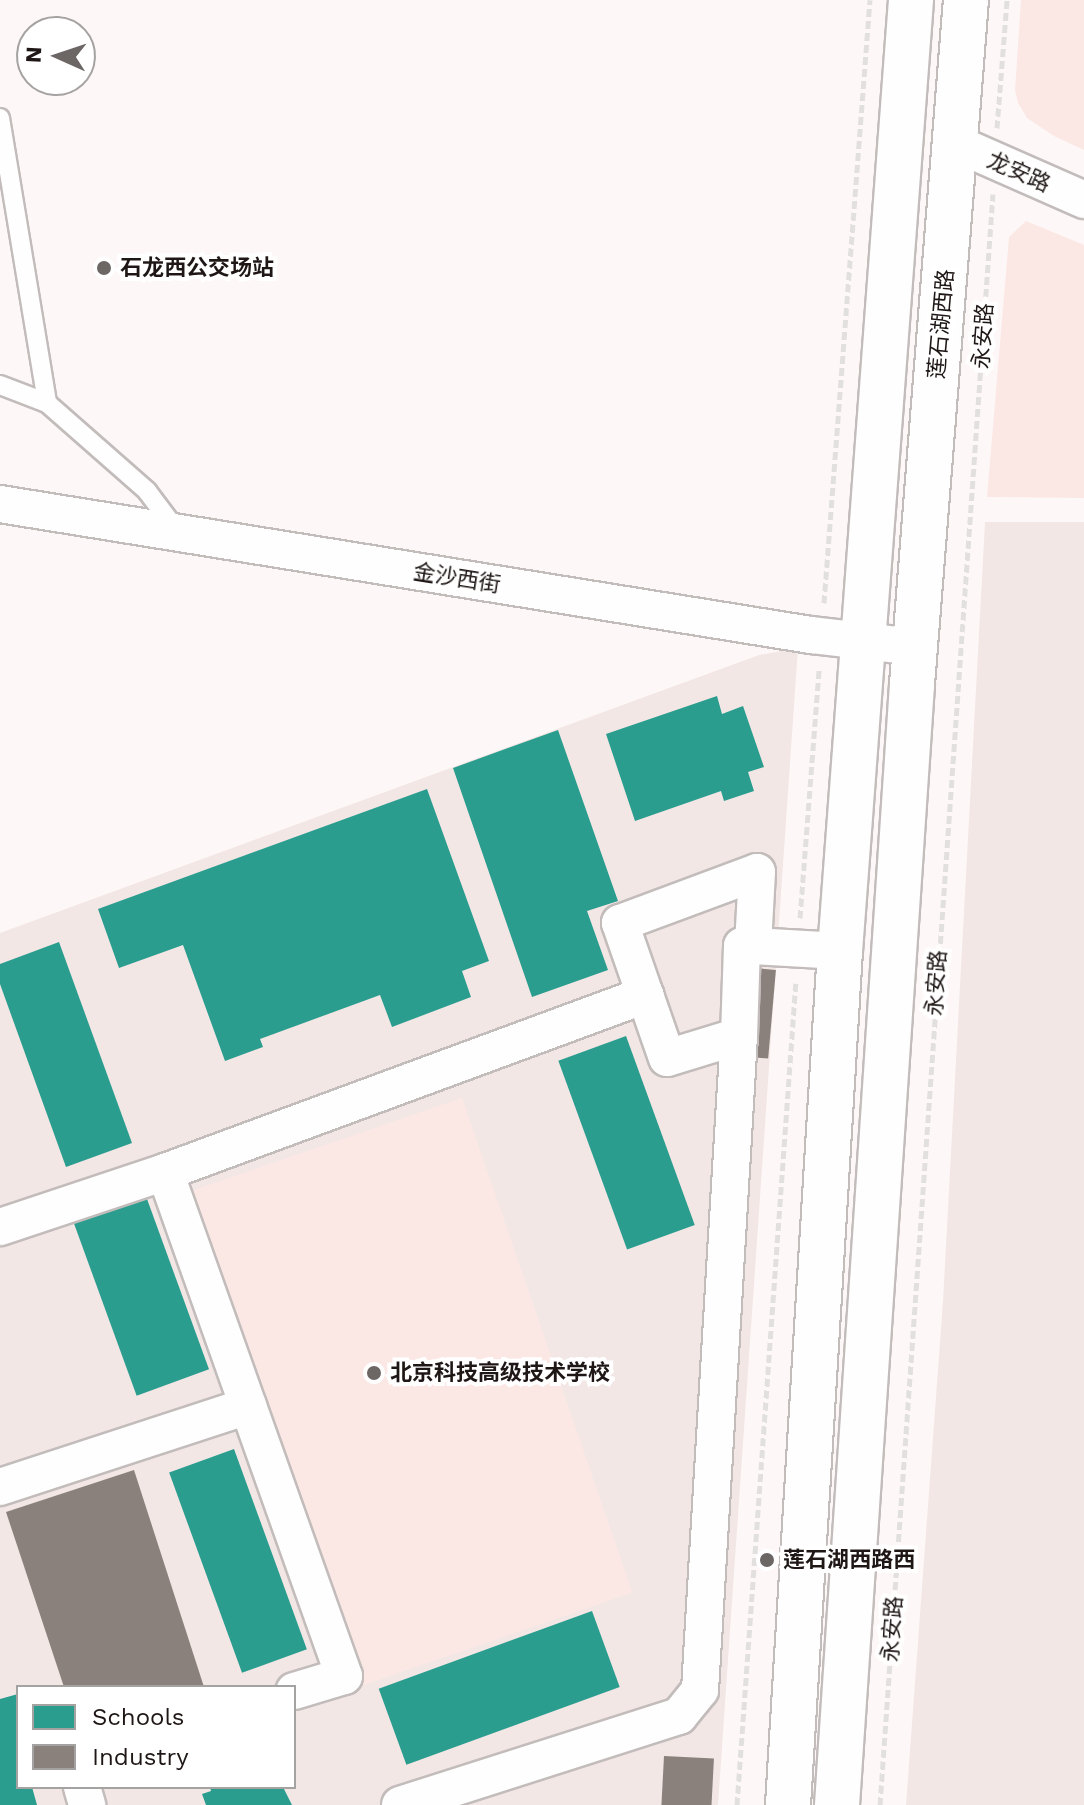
<!DOCTYPE html>
<html>
<head>
<meta charset="utf-8">
<style>
  body { margin:0 }
  #map { position:relative; width:1084px; height:1805px; overflow:hidden; background:#fdf8f7; font-family:"Work Sans","Noto Sans SC",sans-serif }
  div>[style] { position:absolute }
  .built>* { inset:0; background:#f3e7e5 }
  .green>* { inset:0; background:#fbe8e5; transform-origin:0 0 }
  .schools>* { inset:0; background:#2a9d8f; transform-origin:0 0 }
  .industry>* { inset:0; background:#8a817c; transform-origin:0 0 }
  .path>* { height:5px; margin-top:-2.5px; transform-origin:0; background:repeating-linear-gradient(90deg,#e2e0df 0 8px,transparent 0 12px) }
  .roads { filter:drop-shadow(2px 0 #c2bcbb) drop-shadow(-2px 0 #c2bcbb) drop-shadow(0 2px #c2bcbb) drop-shadow(0 -2px #c2bcbb) }
  .lane>* { height:18px; margin:-9px; padding:0 9px; transform-origin:9px; border-radius:9px; background:#fffefe }
  .street>* { height:36px; margin:-18px; padding:0 18px; transform-origin:18px; border-radius:18px; background:#fffefe }
  .primary>* { height:44px; margin:-22px; padding:0 22px; transform-origin:22px; border-radius:22px; background:#fffefe }
  .dots>* { width:22px; height:22px; translate:-50% -50%; box-sizing:border-box; border:4px solid #fff; border-radius:50% }
  span { translate:-50% -50%; white-space:nowrap; text-align:center; line-height:1.15; -webkit-text-stroke:8px #fff; paint-order:stroke }
  .street-label { font-size:22px; color:#1e1716 }
  .poi-label { font-size:22px; color:#1e1716; font-weight:700 }
  .left { translate:0 -50%; text-align:left }
  .legend { position:absolute; left:16px; top:1685px; width:280px; height:104px; box-sizing:border-box; background:#fff; border:2px solid #a5a2a2; margin:0; padding:10px 14px; list-style:none; font-size:24px; color:#1e1716 }
  .legend li { display:flex; align-items:center; gap:16px; height:40px }
  .legend b { width:40px; border:2px solid #a5a2a2 }
  .north { position:absolute; left:16px; top:16px; width:80px; height:80px; box-sizing:border-box; background:#fff; border:2px solid #a5a2a2; border-radius:50%; rotate:273deg; font-size:22px; font-weight:700; line-height:32px; text-align:center; color:#1e1716 }
  .north::after { content:''; display:block; margin:auto; width:28px; height:36px; background:#6c6665; clip-path:polygon(50% 0,100% 100%,50% 72%,0 100%) }
</style>
</head>
<body>
<div id="map">
  <div class="built">
    <i style="clip-path:polygon(985px 522px,1084px 522px,1084px 1805px,906px 1805px,943px 1301px)"></i>
    <i style="clip-path:polygon(evenodd,798px 648px,718px 1805px,0 1805px,0 933px,759px 655px,798px 648px,18px 1687px,294px 1687px,294px 1787px,18px 1787px,18px 1687px)"></i>
  </div>
  <div class="green">
    <i style="clip-path:polygon(1021px 0,1084px 0,1084px 150px,1054px 136px,1027px 118px,1018px 103px,1015px 90px)"></i>
    <i style="clip-path:polygon(1026px 221px,1084px 245px,1084px 498px,987px 497px,1009px 237px)"></i>
    <i style="left:462px;top:1098px;width:523px;height:285px;rotate:71deg"></i>
  </div>
  <div class="schools">
    <i style="clip-path:polygon(717px 696px,722px 714px,743px 706px,764px 767px,748px 772px,754px 791px,724px 801px,721px 791px,635px 821px,606px 734px)"></i>
    <i style="clip-path:polygon(558px 730px,618px 901px,587px 911px,608px 970px,532px 997px,453px 768px)"></i>
    <i style="clip-path:polygon(427px 789px,489px 961px,462px 971px,471px 997px,392px 1027px,380px 995px,260px 1039px,263px 1047px,225px 1061px,183px 945px,119px 968px,98px 909px)"></i>
    <i style="clip-path:polygon(59px 942px,132px 1143px,66px 1167px,0 984px,0 964px)"></i>
    <i style="left:626px;top:1036px;width:201px;height:72px;rotate:70deg"></i>
    <i style="left:143px;top:1188px;width:193px;height:77px;rotate:70deg"></i>
    <i style="left:234px;top:1449px;width:213px;height:69px;rotate:70deg"></i>
    <i style="left:592px;top:1611px;width:81px;height:227px;rotate:70deg"></i>
    <i style="clip-path:polygon(18px 1694px,18px 1787px,32px 1787px,37px 1805px,0 1805px,0 1699px)"></i>
    <i style="clip-path:polygon(210px 1787px,283px 1787px,292px 1805px,206px 1805px,202px 1794px,211px 1791px)"></i>
  </div>
  <div class="industry">
    <i style="left:754px;top:968px;width:22px;height:89px;rotate:5deg"></i>
    <i style="clip-path:polygon(134px 1470px,204px 1687px,64px 1687px,6px 1512px)"></i>
    <i style="left:664px;top:1756px;width:50px;height:49px;rotate:3deg"></i>
  </div>
  <div class="path">
    <i style="left:997px;top:128px;width:128px;rotate:-85.5deg"></i>
    <i style="left:824px;top:603px;width:605px;rotate:-85.64deg"></i>
    <i style="left:800px;top:918px;width:250px;rotate:-85.6deg"></i>
    <i style="left:737px;top:1805px;width:827px;rotate:-85.91deg"></i>
    <i style="left:880px;top:1805px;width:1615px;rotate:-85.99deg"></i>
  </div>
  <div class="roads">
    <div class="lane">
      <i style="left:0;top:118px;width:289px;rotate:80.6deg"></i>
      <i style="left:47px;top:403px;width:50px;rotate:-159deg"></i>
      <i style="left:47px;top:403px;width:133px;rotate:41.3deg"></i>
      <i style="left:147px;top:491px;width:50px;rotate:53.1deg"></i>
    </div>
    <div class="street">
      <i style="left:955px;top:143px;width:141px;rotate:23.8deg"></i>
      <i style="left:0;top:504px;width:822px;rotate:9.18deg"></i>
      <i style="left:811px;top:635px;width:105px;rotate:6.6deg"></i>
      <i style="left:753px;top:946px;width:11px;rotate:180deg"></i>
      <i style="left:742px;top:946px;width:90px;rotate:91.9deg"></i>
      <i style="left:739px;top:1036px;width:75px;rotate:163deg"></i>
      <i style="left:667px;top:1058px;width:143px;rotate:-109.2deg"></i>
      <i style="left:620px;top:923px;width:146px;rotate:-20.4deg"></i>
      <i style="left:757px;top:872px;width:74px;rotate:93.1deg"></i>
      <i style="left:753px;top:946px;width:87px;rotate:3.3deg"></i>
      <i style="left:165px;top:1172px;width:535px;rotate:70.45deg"></i>
      <i style="left:344px;top:1676px;width:52px;rotate:163.3deg"></i>
      <i style="left:0;top:1227px;width:174px;rotate:-18.4deg"></i>
      <i style="left:165px;top:1172px;width:512px;rotate:-20.24deg"></i>
      <i style="left:0;top:1487px;width:261px;rotate:-18.1deg"></i>
      <i style="left:82px;top:1787px;width:19px;rotate:74deg"></i>
      <i style="left:400px;top:1805px;width:293px;rotate:-17.7deg"></i>
      <i style="left:679px;top:1716px;width:33px;rotate:-51deg"></i>
      <i style="left:700px;top:1690px;width:655px;rotate:-86.59deg"></i>
    </div>
    <div class="primary">
      <i style="left:788px;top:1805px;width:856px;rotate:-86.52deg"></i>
      <i style="left:840px;top:951px;width:954px;rotate:-85.73deg"></i>
      <i style="left:837px;top:1805px;width:1124px;rotate:-86.17deg"></i>
      <i style="left:912px;top:684px;width:686px;rotate:-85.49deg"></i>
    </div>
  </div>
  <div class="dots">
    <i style="left:104px;top:268px;background:#6c6665"></i>
    <i style="left:374px;top:1373px;background:#6c6665"></i>
    <i style="left:767px;top:1560px;background:#6c6665"></i>
  </div>
  <div class="street-label">
    <span style="left:1019px;top:172px;rotate:24deg">龙安路</span>
    <span style="left:941px;top:324px;rotate:-85deg">莲石湖西路</span>
    <span style="left:983px;top:336px;rotate:-86deg">永安路</span>
    <span style="left:457px;top:578px;rotate:9deg">金沙西街</span>
    <span style="left:936px;top:983px;rotate:-86deg">永安路</span>
    <span style="left:892px;top:1629px;rotate:-86deg">永安路</span>
  </div>
  <div class="poi-label">
    <span class="left" style="left:120px;top:268px">石龙西公交场站</span>
    <span class="left" style="left:390px;top:1373px">北京科技高级技术学校</span>
    <span class="left" style="left:783px;top:1560px">莲石湖西路西</span>
  </div>
  <ul class="legend">
  <li><b style="height:22px;background:#2a9d8f"></b>Schools</li>
  <li><b style="height:22px;background:#8a817c"></b>Industry</li>
  </ul>
  <div class="north">N</div>
</div>
</body>
</html>
